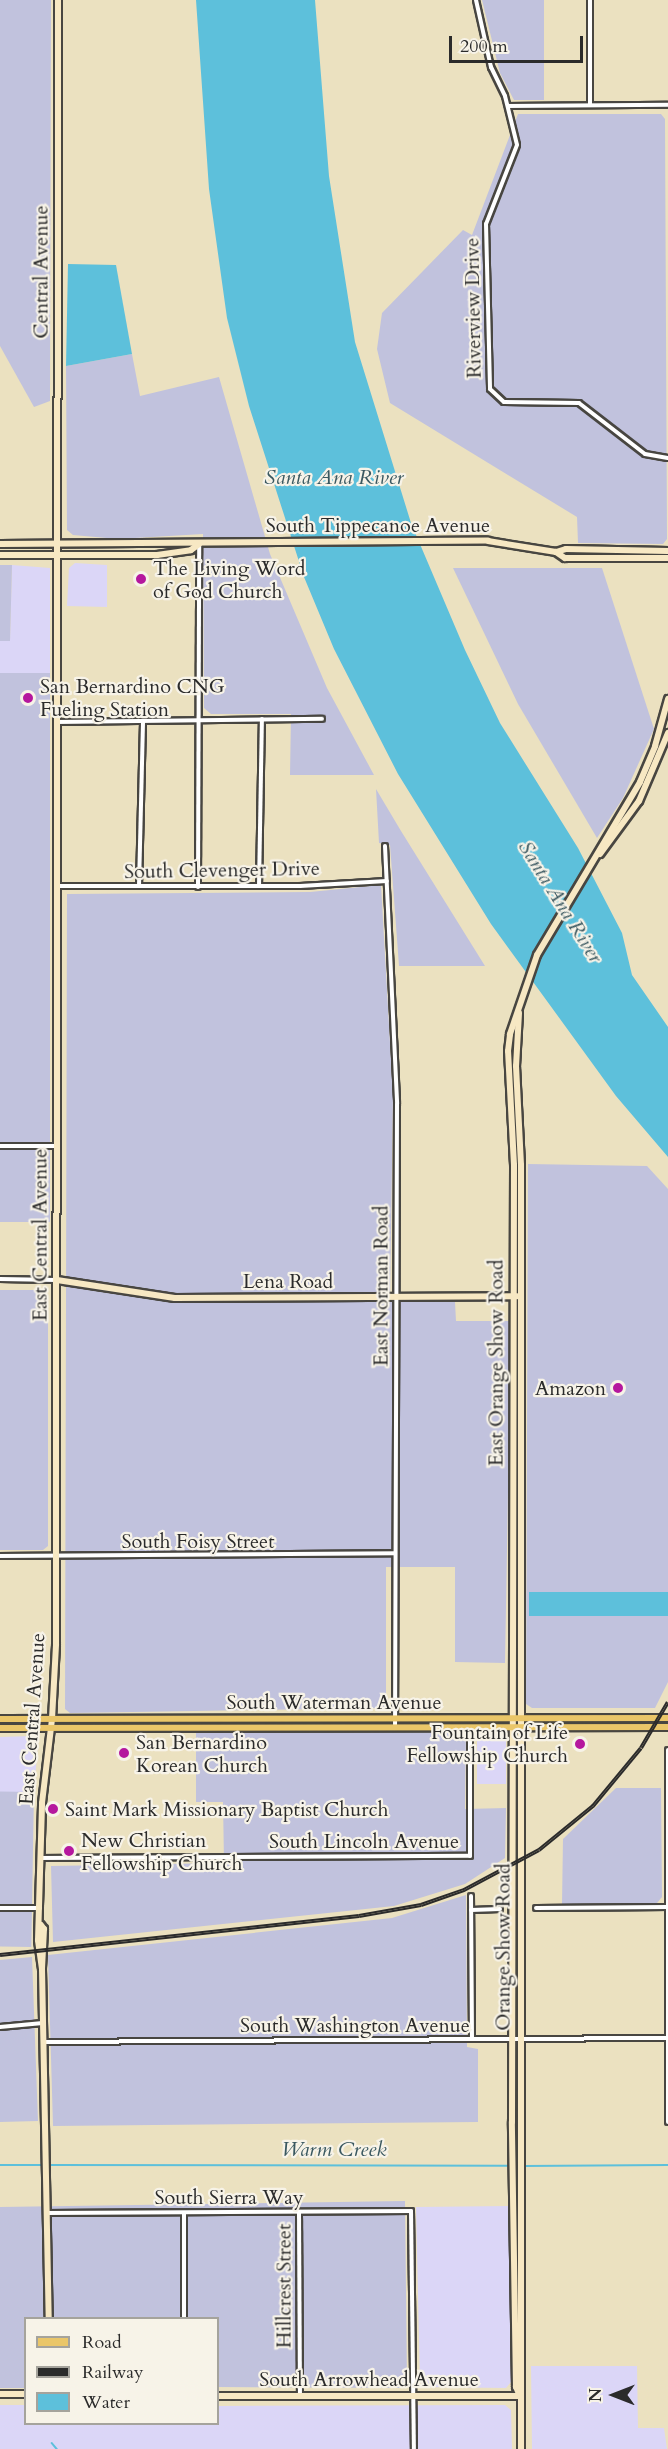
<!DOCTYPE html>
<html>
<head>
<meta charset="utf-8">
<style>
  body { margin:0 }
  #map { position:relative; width:668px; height:2449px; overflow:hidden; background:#ebe1c0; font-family:Cardo,serif }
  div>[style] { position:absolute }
  .built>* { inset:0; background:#dbd6f7 }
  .industrial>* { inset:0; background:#c1c2dd; transform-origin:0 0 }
  .water>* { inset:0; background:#5dc0db; transform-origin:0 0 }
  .stream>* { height:1.5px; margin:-0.75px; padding:0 0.75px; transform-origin:0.75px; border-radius:0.75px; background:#5dc0db }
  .roads { filter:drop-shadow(2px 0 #484641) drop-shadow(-2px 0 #484641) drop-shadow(0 2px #484641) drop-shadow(0 -2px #484641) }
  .street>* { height:4px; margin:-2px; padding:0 2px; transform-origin:2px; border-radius:2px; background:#fff }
  .secondary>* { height:6px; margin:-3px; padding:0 3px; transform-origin:3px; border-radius:3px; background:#f7e8c3 }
  .primary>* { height:6px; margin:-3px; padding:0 3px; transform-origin:3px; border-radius:3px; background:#eac669 }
  .rail>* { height:4px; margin-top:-2px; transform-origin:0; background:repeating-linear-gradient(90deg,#f7f3e8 0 4.5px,#2b2b2b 0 9px); box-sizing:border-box; border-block:2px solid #2b2b2b }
  .dots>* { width:16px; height:16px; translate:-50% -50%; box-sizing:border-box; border:3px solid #f7f3e8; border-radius:50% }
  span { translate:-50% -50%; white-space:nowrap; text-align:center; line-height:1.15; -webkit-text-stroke:4.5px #f7f3e8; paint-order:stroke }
  .street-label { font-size:20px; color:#2b2b2b }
  .poi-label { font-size:20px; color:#2b2b2b }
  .left { translate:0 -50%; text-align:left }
  .right { translate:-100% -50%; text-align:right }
  .water-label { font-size:21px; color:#3a5860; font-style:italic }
  .legend { position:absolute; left:24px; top:2317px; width:195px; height:108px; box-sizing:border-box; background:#f7f3e8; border:2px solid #a5a39c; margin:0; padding:8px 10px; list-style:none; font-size:18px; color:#2b2b2b }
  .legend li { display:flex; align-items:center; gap:12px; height:30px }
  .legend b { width:30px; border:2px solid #a5a39c }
  .north { position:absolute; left:584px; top:2365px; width:60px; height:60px; -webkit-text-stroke:4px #f7f3e8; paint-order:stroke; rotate:270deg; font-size:16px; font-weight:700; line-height:24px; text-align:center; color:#2b2b2b }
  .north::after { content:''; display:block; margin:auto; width:21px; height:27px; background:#2b2b2b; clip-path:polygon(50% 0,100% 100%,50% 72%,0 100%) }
  .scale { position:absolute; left:449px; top:36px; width:134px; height:27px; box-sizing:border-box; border:3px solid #2b2b2b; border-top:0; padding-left:8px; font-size:18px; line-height:21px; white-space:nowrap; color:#2b2b2b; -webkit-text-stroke:4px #f7f3e8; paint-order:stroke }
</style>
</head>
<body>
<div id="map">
  <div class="built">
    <i style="clip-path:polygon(75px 563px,107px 565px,107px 607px,67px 606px,69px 568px)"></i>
    <i style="clip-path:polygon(12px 565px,50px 568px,50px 673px,0 673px,0 641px,10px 640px)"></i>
    <i style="clip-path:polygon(480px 1733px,501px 1733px,506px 1738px,506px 1784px,477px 1784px,477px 1736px)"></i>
    <i style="clip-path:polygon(33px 1736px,38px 1742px,34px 1792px,0 1793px,0 1737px)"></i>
    <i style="clip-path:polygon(509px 2206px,511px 2382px,506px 2388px,425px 2387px,420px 2382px,416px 2207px)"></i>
    <i style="clip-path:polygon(531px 2366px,637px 2366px,638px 2428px,664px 2428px,667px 2449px,532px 2449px)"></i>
    <i style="clip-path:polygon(0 2405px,25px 2405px,26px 2424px,218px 2424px,218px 2406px,505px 2405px,511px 2410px,512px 2449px,0 2449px)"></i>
  </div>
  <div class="industrial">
    <i style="clip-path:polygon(0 0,51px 0,50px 401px,34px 407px,0 346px)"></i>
    <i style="clip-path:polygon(482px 0,544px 0,544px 100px,514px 100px,500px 73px)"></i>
    <i style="clip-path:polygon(518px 114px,661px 114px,665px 119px,667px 539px,663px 544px,578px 543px,577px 517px,390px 403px,377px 349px,382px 313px,463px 230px,472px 235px)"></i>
    <i style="clip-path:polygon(132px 354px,140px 396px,219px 377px,270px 554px,327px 688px,374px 775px,290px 775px,291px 714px,211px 714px,204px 708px,203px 534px,118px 539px,73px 535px,67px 530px,66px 366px)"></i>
    <i style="clip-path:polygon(0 565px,12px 565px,10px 641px,0 641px)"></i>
    <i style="clip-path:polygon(453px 568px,602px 568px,654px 729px,623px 798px,597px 838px,518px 704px)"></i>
    <i style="left:0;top:673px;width:50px;height:549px"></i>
    <i style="clip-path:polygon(376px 789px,401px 831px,485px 966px,399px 966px,390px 845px,379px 843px)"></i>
    <i style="clip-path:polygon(381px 885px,393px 1095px,390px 1302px,455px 1302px,456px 1321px,511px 1321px,505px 1663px,455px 1662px,455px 1567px,386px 1567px,386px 1708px,70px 1713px,65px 1709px,67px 894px,310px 892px)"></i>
    <i style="clip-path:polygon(528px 1164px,647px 1166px,668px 1189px,668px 1682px,655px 1708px,532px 1708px,526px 1704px)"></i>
    <i style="clip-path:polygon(0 1290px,39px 1290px,48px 1295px,48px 1546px,43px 1550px,0 1550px)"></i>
    <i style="clip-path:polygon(196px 1731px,466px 1731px,465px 1809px,506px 1808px,505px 1858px,465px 1884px,394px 1906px,53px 1942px,51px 1866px,224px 1863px,223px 1802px,196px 1802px)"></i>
    <i style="clip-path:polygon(616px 1788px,661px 1788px,662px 1897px,657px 1903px,562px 1904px,563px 1839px)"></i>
    <i style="left:34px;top:1792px;width:155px;height:34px;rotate:91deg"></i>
    <i style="clip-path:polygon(466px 1895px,467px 2047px,478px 2049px,478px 2122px,53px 2126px,48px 1955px,392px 1918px)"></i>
    <i style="clip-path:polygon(32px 1957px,38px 2121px,0 2122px,0 1960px)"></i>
    <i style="clip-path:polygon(405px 2201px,407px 2382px,402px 2388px,218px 2387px,218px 2318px,26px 2318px,25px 2388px,0 2388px,0 2207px)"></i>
  </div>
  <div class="water">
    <i style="clip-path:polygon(196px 0,315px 0,329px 176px,355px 342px,411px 523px,465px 650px,500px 723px,578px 848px,622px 933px,632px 975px,668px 1027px,668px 1157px,616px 1096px,491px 924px,398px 774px,334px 649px,304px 577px,249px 406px,227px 318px,209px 189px)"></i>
    <i style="clip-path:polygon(68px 264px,116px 265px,132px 354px,66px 366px)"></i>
    <i style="left:668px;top:1592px;width:24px;height:139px;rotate:90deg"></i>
  </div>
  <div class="stream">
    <i style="left:0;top:2165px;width:44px"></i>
    <i style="left:49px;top:2165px;width:460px;rotate:0.1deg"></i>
    <i style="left:523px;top:2166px;width:145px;rotate:-0.4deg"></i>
    <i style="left:52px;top:2443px;width:8px;rotate:50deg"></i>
  </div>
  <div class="roads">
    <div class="street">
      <i style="left:476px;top:0;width:69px;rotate:77.4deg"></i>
      <i style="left:491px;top:67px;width:32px;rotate:64deg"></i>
      <i style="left:505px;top:96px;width:50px;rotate:76.2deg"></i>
      <i style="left:517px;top:145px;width:85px;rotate:111.4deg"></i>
      <i style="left:486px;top:224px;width:165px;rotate:88.6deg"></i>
      <i style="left:490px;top:389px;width:19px;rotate:43deg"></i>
      <i style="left:504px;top:402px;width:75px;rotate:0.8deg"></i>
      <i style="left:579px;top:403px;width:83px;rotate:37.7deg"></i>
      <i style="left:645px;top:454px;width:23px;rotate:10deg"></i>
      <i style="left:590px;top:0;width:105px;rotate:90deg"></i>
      <i style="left:508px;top:106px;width:160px;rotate:-0.4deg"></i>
      <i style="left:58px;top:722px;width:264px;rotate:-0.7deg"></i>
      <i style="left:385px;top:846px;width:258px;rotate:87.3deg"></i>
      <i style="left:397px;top:1104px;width:623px;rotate:90.18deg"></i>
      <i style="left:58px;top:886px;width:242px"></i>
      <i style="left:300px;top:886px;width:87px;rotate:-3.3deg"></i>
      <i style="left:139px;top:886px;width:165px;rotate:-88.6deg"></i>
      <i style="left:259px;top:886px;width:167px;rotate:-89deg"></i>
      <i style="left:198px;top:887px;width:342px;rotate:-89.8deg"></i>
      <i style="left:0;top:1146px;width:56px"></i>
      <i style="left:0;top:1279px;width:56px;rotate:1deg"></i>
      <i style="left:0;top:1556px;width:395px;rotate:-0.4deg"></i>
      <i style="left:41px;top:1858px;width:429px;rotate:-0.3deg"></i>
      <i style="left:470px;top:1856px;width:129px;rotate:-90deg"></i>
      <i style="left:471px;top:1896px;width:143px;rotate:89.6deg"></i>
      <i style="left:0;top:1908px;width:40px"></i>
      <i style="left:536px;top:1908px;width:132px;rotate:-0.4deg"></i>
      <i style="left:471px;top:1910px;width:29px;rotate:-2deg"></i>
      <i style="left:0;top:2027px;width:43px;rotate:-5.3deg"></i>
      <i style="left:44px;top:2042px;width:623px;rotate:-0.37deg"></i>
      <i style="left:668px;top:2122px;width:372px;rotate:-90deg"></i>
      <i style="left:299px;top:2212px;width:184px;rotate:89.7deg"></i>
      <i style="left:48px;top:2213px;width:363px;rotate:-0.3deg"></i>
      <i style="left:411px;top:2211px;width:238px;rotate:89.3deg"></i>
      <i style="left:184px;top:2213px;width:105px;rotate:90deg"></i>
    </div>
    <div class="secondary">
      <i style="left:0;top:544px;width:488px;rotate:-0.4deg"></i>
      <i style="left:488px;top:541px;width:69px;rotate:9.2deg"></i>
      <i style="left:556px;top:552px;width:11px;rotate:34deg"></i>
      <i style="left:565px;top:558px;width:103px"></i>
      <i style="left:556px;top:552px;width:10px;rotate:-17deg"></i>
      <i style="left:566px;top:549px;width:102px;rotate:1.1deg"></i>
      <i style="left:0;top:555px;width:157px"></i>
      <i style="left:157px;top:555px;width:34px;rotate:-8deg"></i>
      <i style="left:191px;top:550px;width:10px;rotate:-37deg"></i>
      <i style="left:600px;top:854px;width:66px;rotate:-53.7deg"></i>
      <i style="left:639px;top:801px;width:74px;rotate:-66.9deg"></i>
      <i style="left:519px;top:1013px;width:53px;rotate:93.2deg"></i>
      <i style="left:516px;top:1066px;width:99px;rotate:87.1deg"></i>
      <i style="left:521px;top:1165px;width:1284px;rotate:90deg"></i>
      <i style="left:57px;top:1280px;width:119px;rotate:8.7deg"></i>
      <i style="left:175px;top:1298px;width:342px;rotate:-0.3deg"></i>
      <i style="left:41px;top:1925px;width:5px;rotate:53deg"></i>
      <i style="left:44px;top:1929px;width:40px;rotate:92.9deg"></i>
      <i style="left:42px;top:1969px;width:349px;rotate:88.9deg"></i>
      <i style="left:42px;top:1969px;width:29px;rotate:-98deg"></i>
      <i style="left:38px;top:1940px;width:137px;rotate:-88.3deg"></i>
      <i style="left:42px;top:1803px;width:85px;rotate:-83.2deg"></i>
      <i style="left:52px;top:1719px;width:75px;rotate:-86.9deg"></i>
      <i style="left:56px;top:1644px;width:1644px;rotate:-89.93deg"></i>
      <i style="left:0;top:2394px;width:26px"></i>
      <i style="left:218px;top:2396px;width:302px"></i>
      <i style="left:520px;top:2396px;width:10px;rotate:-114deg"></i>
      <i style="left:516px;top:2387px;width:265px;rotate:-90.9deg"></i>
      <i style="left:512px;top:2122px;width:957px;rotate:-89.88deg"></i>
      <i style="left:514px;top:1165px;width:114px;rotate:-93deg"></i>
      <i style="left:508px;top:1051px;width:17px;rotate:-83deg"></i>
      <i style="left:510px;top:1034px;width:83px;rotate:-71.1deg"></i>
      <i style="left:537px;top:955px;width:201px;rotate:-59.2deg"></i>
      <i style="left:640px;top:782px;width:39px;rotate:-67deg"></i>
      <i style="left:655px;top:746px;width:49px;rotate:-74.5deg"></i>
    </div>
    <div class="primary">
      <i style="left:0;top:1719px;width:668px;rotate:-0.09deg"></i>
      <i style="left:0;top:1728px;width:668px;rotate:-0.09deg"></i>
    </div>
  </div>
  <div class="rail">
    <i style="left:0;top:1955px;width:361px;rotate:-6.2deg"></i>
    <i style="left:359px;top:1916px;width:63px;rotate:-10.1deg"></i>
    <i style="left:421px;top:1905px;width:46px;rotate:-19.2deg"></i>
    <i style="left:464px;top:1890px;width:85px;rotate:-28.1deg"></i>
    <i style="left:539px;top:1850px;width:70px;rotate:-39.2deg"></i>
    <i style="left:593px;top:1806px;width:75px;rotate:-50.4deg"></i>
    <i style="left:641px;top:1748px;width:53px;rotate:-59.6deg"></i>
  </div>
  <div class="dots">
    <i style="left:141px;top:579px;background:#b5179e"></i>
    <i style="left:28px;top:698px;background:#b5179e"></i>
    <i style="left:618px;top:1388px;background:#b5179e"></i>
    <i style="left:580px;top:1744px;background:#b5179e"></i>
    <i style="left:124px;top:1753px;background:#b5179e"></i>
    <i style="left:53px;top:1809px;background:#b5179e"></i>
    <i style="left:69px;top:1851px;background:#b5179e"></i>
  </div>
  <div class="street-label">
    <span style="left:41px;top:272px;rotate:-90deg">Central Avenue</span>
    <span style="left:473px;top:308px;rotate:-91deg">Riverview Drive</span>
    <span style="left:378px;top:525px">South Tippecanoe Avenue</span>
    <span style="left:222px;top:870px;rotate:-1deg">South Clevenger Drive</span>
    <span style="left:40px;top:1235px;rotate:-90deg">East Central Avenue</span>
    <span style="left:288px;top:1281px">Lena Road</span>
    <span style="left:381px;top:1286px;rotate:-90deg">East Norman Road</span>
    <span style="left:496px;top:1363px;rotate:-90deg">East Orange Show Road</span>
    <span style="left:198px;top:1541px">South Foisy Street</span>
    <span style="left:334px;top:1702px">South Waterman Avenue</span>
    <span style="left:32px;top:1719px;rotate:-86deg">East Central Avenue</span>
    <span style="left:364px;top:1841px">South Lincoln Avenue</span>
    <span style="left:503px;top:1947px;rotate:-90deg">Orange Show Road</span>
    <span style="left:355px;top:2025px">South Washington Avenue</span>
    <span style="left:229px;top:2197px">South Sierra Way</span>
    <span style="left:284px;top:2286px;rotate:-90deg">Hillcrest Street</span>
    <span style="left:369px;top:2379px">South Arrowhead Avenue</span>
  </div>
  <div class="poi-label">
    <span class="left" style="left:153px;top:580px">The Living Word<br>of God Church</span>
    <span class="left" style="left:40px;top:698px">San Bernardino CNG<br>Fueling Station</span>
    <span class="right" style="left:606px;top:1388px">Amazon</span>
    <span class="right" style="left:568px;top:1744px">Fountain of Life<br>Fellowship Church</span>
    <span class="left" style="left:136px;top:1754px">San Bernardino<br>Korean Church</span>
    <span class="left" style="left:65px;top:1809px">Saint Mark Missionary Baptist Church</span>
    <span class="left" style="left:81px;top:1852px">New Christian<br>Fellowship Church</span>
  </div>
  <div class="water-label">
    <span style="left:334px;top:478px">Santa Ana River</span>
    <span style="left:560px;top:902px;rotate:58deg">Santa Ana River</span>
    <span style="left:334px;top:2150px">Warm Creek</span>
  </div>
  <ul class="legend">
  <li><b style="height:8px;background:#eac669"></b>Road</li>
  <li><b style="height:8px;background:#2b2b2b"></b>Railway</li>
  <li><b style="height:16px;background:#5dc0db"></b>Water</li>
  </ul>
  <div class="north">N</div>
  <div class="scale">200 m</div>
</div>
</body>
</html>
